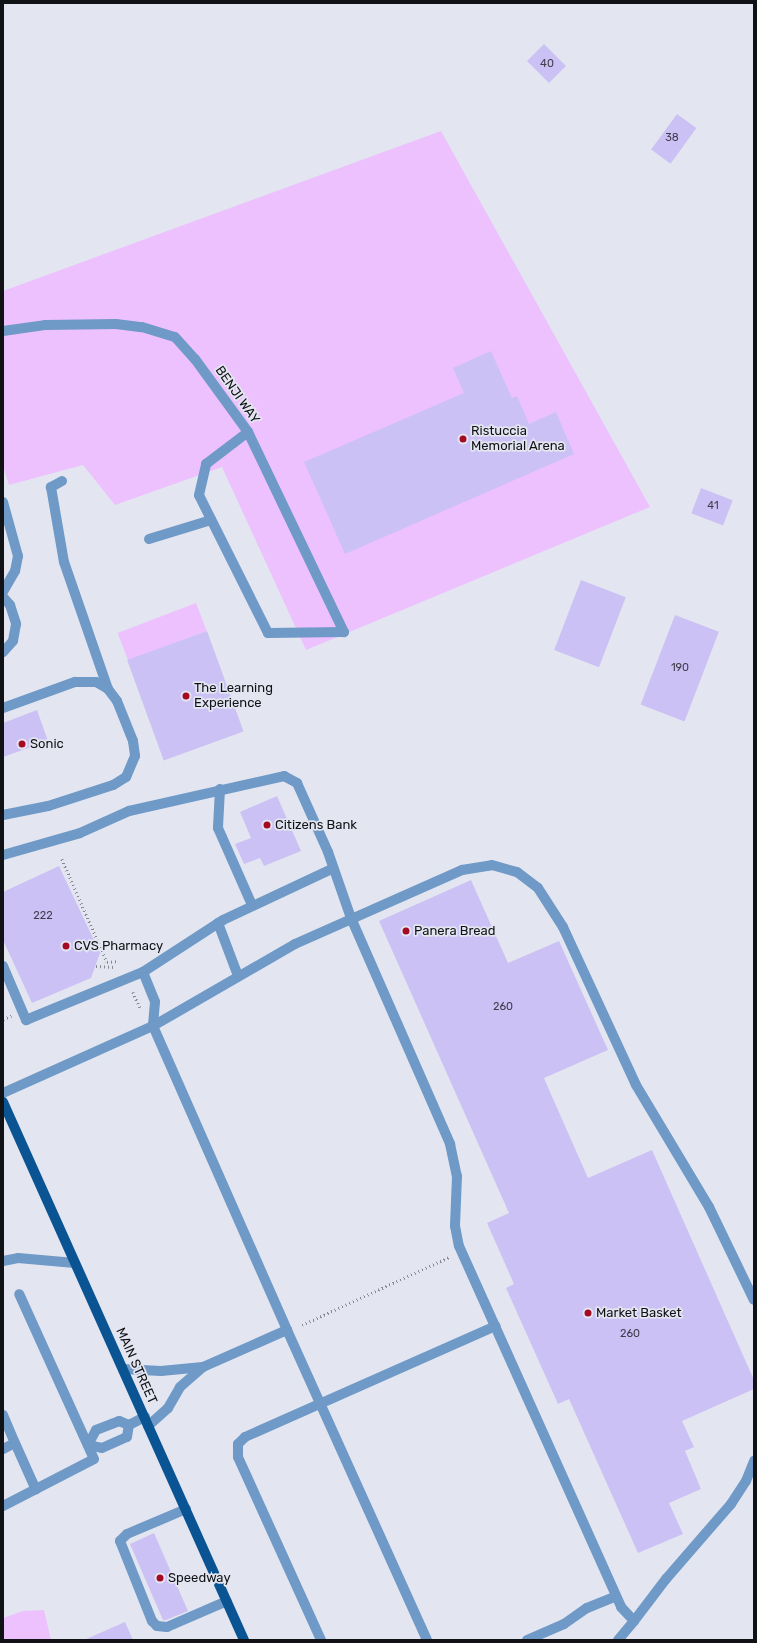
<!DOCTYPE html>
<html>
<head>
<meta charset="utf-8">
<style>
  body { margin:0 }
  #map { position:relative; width:757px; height:1643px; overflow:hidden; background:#e3e6f1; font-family:Rubik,sans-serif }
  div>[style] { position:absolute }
  .green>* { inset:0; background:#edc1fe; transform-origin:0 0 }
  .building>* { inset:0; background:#ccc1f4; transform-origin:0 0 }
  .path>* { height:2.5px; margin-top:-1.25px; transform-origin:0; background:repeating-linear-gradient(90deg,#878991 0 1px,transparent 0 4px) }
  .minor>* { height:10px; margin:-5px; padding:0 5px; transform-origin:5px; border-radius:5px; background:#6f99c6 }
  .major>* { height:10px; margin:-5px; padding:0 5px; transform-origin:5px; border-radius:5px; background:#0a5493 }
  .dots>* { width:11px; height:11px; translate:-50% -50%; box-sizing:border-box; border:2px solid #e3e6f1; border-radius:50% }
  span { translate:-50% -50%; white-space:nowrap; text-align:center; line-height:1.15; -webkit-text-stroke:3.5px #e3e6f1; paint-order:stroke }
  .number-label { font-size:11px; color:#403e4e }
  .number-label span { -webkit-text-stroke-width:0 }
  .street-label { font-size:13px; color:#111216 }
  .poi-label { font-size:13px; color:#111216 }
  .left { translate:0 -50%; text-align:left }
  .frame { position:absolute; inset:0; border:4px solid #111216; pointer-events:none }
</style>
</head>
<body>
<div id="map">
  <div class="green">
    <i style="clip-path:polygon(441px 131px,650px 507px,306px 650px,222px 467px,115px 505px,83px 465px,9px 485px,3px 466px,3px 291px)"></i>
    <i style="left:196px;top:603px;width:30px;height:84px;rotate:69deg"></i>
    <i style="clip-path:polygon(44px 1610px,51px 1640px,3px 1640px,3px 1618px,23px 1611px)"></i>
  </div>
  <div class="building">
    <i style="left:544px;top:44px;width:31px;height:24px;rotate:45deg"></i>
    <i style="left:677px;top:114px;width:24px;height:44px;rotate:36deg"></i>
    <i style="clip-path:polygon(491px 351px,512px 398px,517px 396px,529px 424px,556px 412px,574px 454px,345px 554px,304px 462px,464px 393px,453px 368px)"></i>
    <i style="left:701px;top:488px;width:34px;height:27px;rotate:21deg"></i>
    <i style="left:581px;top:580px;width:48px;height:75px;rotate:21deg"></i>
    <i style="left:675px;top:615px;width:47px;height:96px;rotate:21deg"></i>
    <i style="left:207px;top:631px;width:107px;height:85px;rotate:70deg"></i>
    <i style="clip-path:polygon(37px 710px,48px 741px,3px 757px,3px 723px)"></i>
    <i style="clip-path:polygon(277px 796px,301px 851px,264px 866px,260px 858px,244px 864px,235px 844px,251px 838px,240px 812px)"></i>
    <i style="clip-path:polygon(59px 866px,100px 953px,91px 978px,32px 1003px,3px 940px,3px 892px)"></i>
    <i style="clip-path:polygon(471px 880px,508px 963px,559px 941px,608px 1050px,544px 1078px,554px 1101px,588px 1178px,652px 1150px,754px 1380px,754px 1389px,682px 1421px,694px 1447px,685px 1451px,701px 1489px,669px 1503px,683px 1534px,638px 1553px,569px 1399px,558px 1404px,506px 1288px,514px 1284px,487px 1223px,509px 1213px,379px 921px)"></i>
    <i style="clip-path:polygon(154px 1533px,188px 1611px,166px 1620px,163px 1620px,130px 1544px)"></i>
    <i style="clip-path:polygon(125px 1622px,133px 1640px,84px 1640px)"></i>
  </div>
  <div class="path">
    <i style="left:62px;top:859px;width:112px;rotate:66.4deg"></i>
    <i style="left:107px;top:962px;width:12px;rotate:-5deg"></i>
    <i style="left:96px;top:966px;width:19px;rotate:3deg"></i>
    <i style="left:133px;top:992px;width:17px;rotate:66deg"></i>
    <i style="left:3px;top:1019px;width:9px;rotate:-21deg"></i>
    <i style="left:302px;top:1325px;width:162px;rotate:-24.8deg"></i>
  </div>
  <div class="minor">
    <i style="left:3px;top:331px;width:42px;rotate:-8.1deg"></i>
    <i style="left:45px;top:325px;width:71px;rotate:-0.8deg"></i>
    <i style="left:116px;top:324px;width:26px;rotate:7deg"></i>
    <i style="left:142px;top:327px;width:34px;rotate:17deg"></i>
    <i style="left:175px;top:337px;width:30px;rotate:48deg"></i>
    <i style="left:195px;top:359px;width:90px;rotate:54deg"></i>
    <i style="left:248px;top:432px;width:222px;rotate:64.4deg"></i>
    <i style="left:344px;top:632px;width:76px;rotate:179.2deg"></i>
    <i style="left:268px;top:633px;width:154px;rotate:-116.6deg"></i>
    <i style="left:199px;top:495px;width:32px;rotate:-77deg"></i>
    <i style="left:206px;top:464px;width:53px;rotate:-37.3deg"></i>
    <i style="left:62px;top:481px;width:13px;rotate:151deg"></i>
    <i style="left:51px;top:487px;width:76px;rotate:80.2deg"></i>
    <i style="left:64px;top:562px;width:134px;rotate:70.9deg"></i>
    <i style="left:3px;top:502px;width:56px;rotate:74.5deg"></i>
    <i style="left:18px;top:556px;width:15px;rotate:101deg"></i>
    <i style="left:15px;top:571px;width:24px;rotate:120deg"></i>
    <i style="left:149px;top:539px;width:65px;rotate:-17deg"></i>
    <i style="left:3px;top:597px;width:11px;rotate:49deg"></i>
    <i style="left:10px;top:605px;width:20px;rotate:72deg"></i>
    <i style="left:16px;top:624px;width:17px;rotate:100deg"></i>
    <i style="left:13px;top:641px;width:15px;rotate:132deg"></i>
    <i style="left:3px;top:708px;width:77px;rotate:-19.9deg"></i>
    <i style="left:75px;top:682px;width:21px"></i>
    <i style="left:96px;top:682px;width:14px;rotate:30deg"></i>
    <i style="left:108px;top:689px;width:15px;rotate:53deg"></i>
    <i style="left:117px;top:701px;width:43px;rotate:68.2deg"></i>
    <i style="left:133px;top:741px;width:15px;rotate:82deg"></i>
    <i style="left:135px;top:756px;width:23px;rotate:113deg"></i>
    <i style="left:126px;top:777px;width:15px;rotate:148deg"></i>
    <i style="left:113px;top:785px;width:68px;rotate:162.1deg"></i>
    <i style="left:48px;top:806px;width:46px;rotate:168.7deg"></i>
    <i style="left:220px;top:789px;width:39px;rotate:93deg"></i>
    <i style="left:218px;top:828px;width:84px;rotate:66.2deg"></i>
    <i style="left:3px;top:855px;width:80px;rotate:-15.9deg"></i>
    <i style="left:80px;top:833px;width:54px;rotate:-24.2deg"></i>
    <i style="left:129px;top:811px;width:159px;rotate:-12.7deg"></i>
    <i style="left:284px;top:776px;width:15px;rotate:28deg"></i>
    <i style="left:297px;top:783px;width:76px;rotate:65.8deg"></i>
    <i style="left:328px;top:852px;width:70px;rotate:70.8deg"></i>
    <i style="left:351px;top:918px;width:247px;rotate:66.3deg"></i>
    <i style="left:450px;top:1144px;width:33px;rotate:78deg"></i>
    <i style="left:457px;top:1176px;width:50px;rotate:92.3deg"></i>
    <i style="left:455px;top:1226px;width:20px;rotate:79deg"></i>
    <i style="left:459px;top:1246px;width:396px;rotate:65.8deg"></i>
    <i style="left:621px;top:1607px;width:19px;rotate:47deg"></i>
    <i style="left:634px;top:1621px;width:25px;rotate:130deg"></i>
    <i style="left:218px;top:923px;width:57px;rotate:69.3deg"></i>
    <i style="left:3px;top:966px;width:59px;rotate:66.9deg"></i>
    <i style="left:26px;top:1020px;width:126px;rotate:-22.3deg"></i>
    <i style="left:143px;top:972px;width:95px;rotate:-33deg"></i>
    <i style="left:223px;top:920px;width:120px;rotate:-25.1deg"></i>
    <i style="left:143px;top:972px;width:32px;rotate:68deg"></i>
    <i style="left:155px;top:1002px;width:24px;rotate:95deg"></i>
    <i style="left:153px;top:1026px;width:164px;rotate:-30deg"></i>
    <i style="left:295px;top:944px;width:183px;rotate:-23.9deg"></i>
    <i style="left:462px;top:870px;width:30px;rotate:-9deg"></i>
    <i style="left:492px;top:865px;width:26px;rotate:16deg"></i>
    <i style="left:517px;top:872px;width:26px;rotate:37deg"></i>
    <i style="left:538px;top:888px;width:46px;rotate:57.3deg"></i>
    <i style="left:563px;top:927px;width:174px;rotate:65.2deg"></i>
    <i style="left:636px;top:1085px;width:142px;rotate:59.1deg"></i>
    <i style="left:709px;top:1207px;width:103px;rotate:64.2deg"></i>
    <i style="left:3px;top:1093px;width:164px;rotate:-24.1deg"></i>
    <i style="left:153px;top:1026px;width:332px;rotate:66.2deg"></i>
    <i style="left:3px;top:1261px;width:15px;rotate:-11deg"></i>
    <i style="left:18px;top:1258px;width:57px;rotate:5deg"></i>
    <i style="left:123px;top:1369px;width:38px;rotate:3deg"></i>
    <i style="left:161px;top:1371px;width:42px;rotate:-5.4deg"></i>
    <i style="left:203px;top:1367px;width:92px;rotate:-23.8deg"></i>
    <i style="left:287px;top:1330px;width:340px;rotate:65.7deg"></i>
    <i style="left:3px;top:1415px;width:30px;rotate:67deg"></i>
    <i style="left:148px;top:1426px;width:27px;rotate:-42deg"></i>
    <i style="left:168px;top:1408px;width:24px;rotate:-60deg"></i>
    <i style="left:180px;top:1387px;width:30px;rotate:-41deg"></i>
    <i style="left:88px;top:1445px;width:17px;rotate:-62deg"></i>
    <i style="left:96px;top:1430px;width:25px;rotate:-21deg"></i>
    <i style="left:119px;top:1421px;width:11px;rotate:22deg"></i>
    <i style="left:129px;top:1425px;width:18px;rotate:-27deg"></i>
    <i style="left:88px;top:1445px;width:14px;rotate:12deg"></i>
    <i style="left:102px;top:1448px;width:27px;rotate:-24deg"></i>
    <i style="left:127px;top:1437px;width:12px;rotate:-81deg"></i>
    <i style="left:3px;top:1449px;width:13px;rotate:-27deg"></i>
    <i style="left:15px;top:1443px;width:51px;rotate:65.9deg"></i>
    <i style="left:3px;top:1506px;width:102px;rotate:-27.3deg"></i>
    <i style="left:94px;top:1459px;width:181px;rotate:-114.4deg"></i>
    <i style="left:186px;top:1509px;width:64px;rotate:157deg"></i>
    <i style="left:127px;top:1534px;width:10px;rotate:135deg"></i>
    <i style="left:120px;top:1541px;width:86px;rotate:68.2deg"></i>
    <i style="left:152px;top:1621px;width:7px;rotate:45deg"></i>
    <i style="left:157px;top:1626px;width:10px;rotate:6deg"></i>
    <i style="left:167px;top:1627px;width:65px;rotate:-23.4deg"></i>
    <i style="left:634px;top:1621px;width:53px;rotate:-52.7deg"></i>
    <i style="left:666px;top:1579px;width:99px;rotate:-49.1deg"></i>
    <i style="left:731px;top:1504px;width:27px;rotate:-57deg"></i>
    <i style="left:746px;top:1481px;width:22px;rotate:-68deg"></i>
    <i style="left:321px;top:1640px;width:201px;rotate:-114.4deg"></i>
    <i style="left:238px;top:1457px;width:13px;rotate:-90deg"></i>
    <i style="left:238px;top:1444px;width:10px;rotate:-45deg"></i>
    <i style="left:245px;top:1437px;width:274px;rotate:-23.9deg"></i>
    <i style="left:527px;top:1640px;width:40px;rotate:-23.4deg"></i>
    <i style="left:564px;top:1624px;width:28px;rotate:-35deg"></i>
    <i style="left:587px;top:1608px;width:31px;rotate:-22deg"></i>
  </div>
  <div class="major">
    <i style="left:3px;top:1102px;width:590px;rotate:65.87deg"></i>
  </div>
  <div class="dots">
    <i style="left:463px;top:439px;background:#a50a24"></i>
    <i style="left:186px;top:696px;background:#a50a24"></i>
    <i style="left:22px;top:744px;background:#a50a24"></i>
    <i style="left:267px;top:825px;background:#a50a24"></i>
    <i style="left:406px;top:931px;background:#a50a24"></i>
    <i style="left:66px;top:946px;background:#a50a24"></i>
    <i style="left:588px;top:1313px;background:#a50a24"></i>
    <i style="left:160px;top:1578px;background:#a50a24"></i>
  </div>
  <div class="number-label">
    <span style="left:547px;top:64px">40</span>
    <span style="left:672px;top:138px">38</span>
    <span style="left:713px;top:506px">41</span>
    <span style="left:680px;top:668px">190</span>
    <span style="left:43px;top:916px">222</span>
    <span style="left:503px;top:1007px">260</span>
    <span style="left:630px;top:1334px">260</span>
  </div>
  <div class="street-label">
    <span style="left:237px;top:395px;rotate:55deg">BENJI WAY</span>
    <span style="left:136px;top:1366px;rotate:66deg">MAIN STREET</span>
  </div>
  <div class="poi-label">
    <span class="left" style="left:471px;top:439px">Ristuccia<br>Memorial Arena</span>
    <span class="left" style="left:194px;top:696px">The Learning<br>Experience</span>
    <span class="left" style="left:30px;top:744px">Sonic</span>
    <span class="left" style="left:275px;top:825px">Citizens Bank</span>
    <span class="left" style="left:414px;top:931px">Panera Bread</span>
    <span class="left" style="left:74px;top:946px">CVS Pharmacy</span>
    <span class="left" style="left:596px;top:1313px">Market Basket</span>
    <span class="left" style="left:168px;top:1578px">Speedway</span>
  </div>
  <div class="frame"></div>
</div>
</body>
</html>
